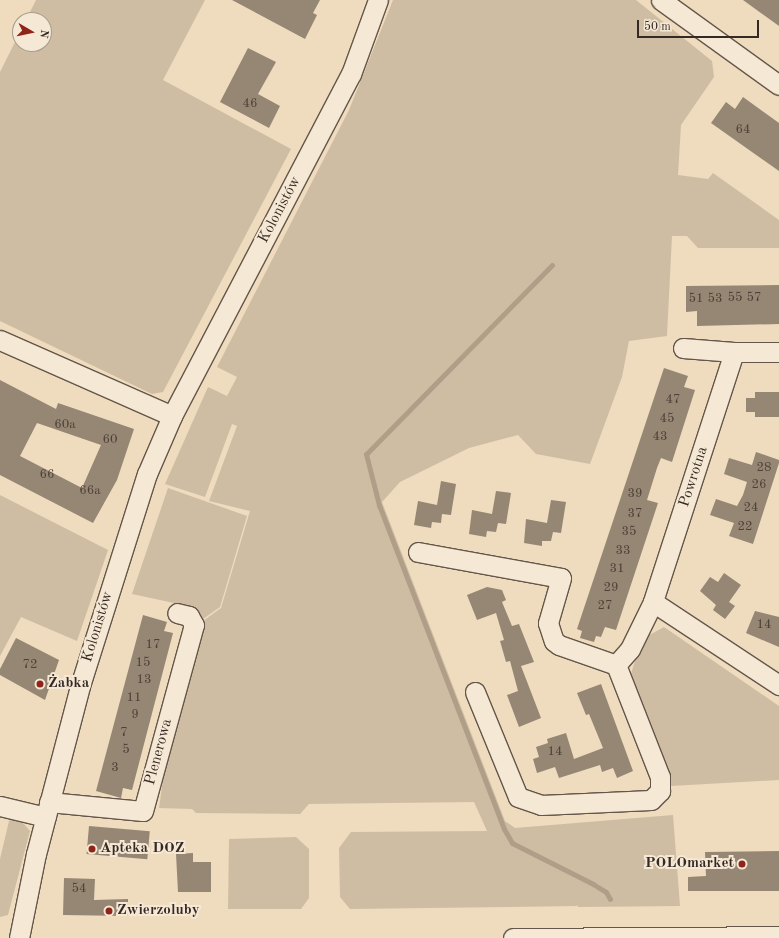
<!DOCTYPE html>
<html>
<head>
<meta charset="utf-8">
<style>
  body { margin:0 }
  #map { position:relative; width:779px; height:938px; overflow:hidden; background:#efdbbd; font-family:"Old Standard TT",serif }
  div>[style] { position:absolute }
  .green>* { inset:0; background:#cfbda3 }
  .stream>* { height:5px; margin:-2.5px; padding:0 2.5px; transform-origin:2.5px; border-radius:2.5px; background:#b09e89 }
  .building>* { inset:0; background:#968674; transform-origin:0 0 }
  .roads { filter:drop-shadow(1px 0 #64564a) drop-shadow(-1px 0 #64564a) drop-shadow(0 1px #64564a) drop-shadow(0 -1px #64564a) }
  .minor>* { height:19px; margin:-9.5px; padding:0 9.5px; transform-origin:9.5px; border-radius:9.5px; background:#f5e8d4 }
  .dots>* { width:11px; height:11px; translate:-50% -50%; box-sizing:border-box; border:2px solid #f5e8d4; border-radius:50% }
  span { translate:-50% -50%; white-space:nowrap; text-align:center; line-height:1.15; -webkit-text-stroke:4px #f5e8d4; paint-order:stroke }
  .number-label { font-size:13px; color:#4d4038 }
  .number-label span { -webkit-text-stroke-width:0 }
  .street-label { font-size:15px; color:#352924 }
  .poi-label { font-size:15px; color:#352924; font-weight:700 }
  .left { translate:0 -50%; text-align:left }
  .right { translate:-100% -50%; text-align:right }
  .north { position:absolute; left:12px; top:12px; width:40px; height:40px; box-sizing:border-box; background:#f5e8d4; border:1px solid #a89c8e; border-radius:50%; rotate:99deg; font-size:11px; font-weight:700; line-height:16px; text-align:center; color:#352924 }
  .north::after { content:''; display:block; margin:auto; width:14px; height:18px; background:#8f2418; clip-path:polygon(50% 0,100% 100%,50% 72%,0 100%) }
  .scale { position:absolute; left:637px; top:20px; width:122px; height:18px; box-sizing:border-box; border:2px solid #352924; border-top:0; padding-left:5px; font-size:12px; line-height:14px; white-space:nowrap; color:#352924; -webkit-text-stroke:3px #f5e8d4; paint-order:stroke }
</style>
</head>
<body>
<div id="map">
  <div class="green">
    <i style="clip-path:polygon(36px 0,205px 0,163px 80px,291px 149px,163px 392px,152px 394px,0 321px,0 72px,20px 32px,20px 44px,44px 44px,44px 20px,26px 20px)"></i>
    <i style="clip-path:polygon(393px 0,636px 0,712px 61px,714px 77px,681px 125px,678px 175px,708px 179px,713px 173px,779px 220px,779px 248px,698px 248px,687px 236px,672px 236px,667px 336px,629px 341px,622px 377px,590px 464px,536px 454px,518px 435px,469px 448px,400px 482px,382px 502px,505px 821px,515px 828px,673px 815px,680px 906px,578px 907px,577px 904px,577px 906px,350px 909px,340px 897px,339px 848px,351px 832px,487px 831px,474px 802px,309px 804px,300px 814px,196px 813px,192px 809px,159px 808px,164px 772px,203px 621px,221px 608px,250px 511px,209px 501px,237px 426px,232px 424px,205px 497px,165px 484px,208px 387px,227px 396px,237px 377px,217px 367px,349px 110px)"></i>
    <i style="clip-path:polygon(168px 488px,247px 516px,220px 607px,203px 619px,197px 608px,132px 594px)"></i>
    <i style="clip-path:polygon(0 495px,108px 550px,77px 641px,21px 617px,0 656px)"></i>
    <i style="clip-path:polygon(664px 627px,779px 706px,779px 780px,671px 786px,629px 680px,642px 639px)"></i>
    <i style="clip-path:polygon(12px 819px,23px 823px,30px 831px,8px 915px,0 917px,0 859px,9px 821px)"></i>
    <i style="clip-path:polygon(296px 837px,309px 849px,309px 898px,301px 909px,228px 909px,229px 839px)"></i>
  </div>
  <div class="stream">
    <i style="left:552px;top:265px;width:265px;rotate:134.5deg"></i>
    <i style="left:366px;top:454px;width:53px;rotate:75.7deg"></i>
    <i style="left:379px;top:505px;width:347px;rotate:68.9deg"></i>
    <i style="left:504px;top:829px;width:16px;rotate:60deg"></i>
    <i style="left:512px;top:843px;width:91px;rotate:26.8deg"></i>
    <i style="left:593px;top:884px;width:15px;rotate:32deg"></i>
    <i style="left:606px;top:892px;width:8px;rotate:60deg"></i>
  </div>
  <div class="building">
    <i style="clip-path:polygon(232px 0,320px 0,313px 13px,317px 15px,305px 39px)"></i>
    <i style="clip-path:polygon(743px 0,779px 0,779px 26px)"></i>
    <i style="clip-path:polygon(248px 48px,276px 62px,258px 94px,280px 106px,269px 128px,220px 102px)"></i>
    <i style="clip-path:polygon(743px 97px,779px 123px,779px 171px,711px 123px,726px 102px,735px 109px)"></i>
    <i style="clip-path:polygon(779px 285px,779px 324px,697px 326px,697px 311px,686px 312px,686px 286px)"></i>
    <i style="clip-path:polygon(664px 368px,688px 376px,684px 387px,695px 390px,672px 462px,661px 458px,657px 468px,647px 500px,658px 503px,616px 630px,605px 627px,601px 637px,596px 636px,594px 642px,580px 638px,582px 631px,577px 629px)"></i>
    <i style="clip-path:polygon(evenodd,0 380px,56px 409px,58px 403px,134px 429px,117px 480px,93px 523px,0 475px,0 380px,37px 423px,101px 445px,82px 488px,20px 456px,37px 423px)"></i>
    <i style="clip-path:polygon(755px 392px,779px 392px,779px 417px,755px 417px,755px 412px,746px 412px,746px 398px,755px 398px)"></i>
    <i style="clip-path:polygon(756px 452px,779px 460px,779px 463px,753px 544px,729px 536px,734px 523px,710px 515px,716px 499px,737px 506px,743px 495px,747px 482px,724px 474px,729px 458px,752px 465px)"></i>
    <i style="clip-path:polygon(441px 481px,456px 484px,451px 515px,442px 514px,441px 523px,432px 522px,431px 528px,414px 525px,418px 501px,437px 505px)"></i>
    <i style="clip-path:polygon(496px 491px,511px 493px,506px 524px,498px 523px,496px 532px,487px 531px,486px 537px,469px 534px,472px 510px,492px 514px)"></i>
    <i style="clip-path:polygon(551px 500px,566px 502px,561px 533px,553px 532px,551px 541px,542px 541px,542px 546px,524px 543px,526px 519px,547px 523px)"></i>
    <i style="clip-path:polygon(724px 573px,741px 585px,729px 602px,735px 606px,725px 619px,713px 610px,716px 605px,700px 591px,710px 577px,718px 582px)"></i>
    <i style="clip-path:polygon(487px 587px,502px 590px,506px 600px,502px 602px,512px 626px,519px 624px,534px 662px,521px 666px,541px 718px,519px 727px,507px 695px,518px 691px,510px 661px,506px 662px,500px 641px,504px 640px,496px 613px,477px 620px,467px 595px)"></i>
    <i style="clip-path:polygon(755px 611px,779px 617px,779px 647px,746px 633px)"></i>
    <i style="clip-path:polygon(143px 615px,167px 622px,164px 631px,173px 633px,132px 790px,123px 788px,121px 798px,96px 791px)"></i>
    <i style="clip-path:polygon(16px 638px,59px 660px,45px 700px,0 675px,0 669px)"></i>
    <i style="clip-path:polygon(601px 684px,633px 771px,617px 778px,613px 768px,602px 772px,600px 765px,559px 778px,555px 767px,537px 773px,533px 759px,539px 757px,536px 747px,548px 743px,547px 739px,566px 733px,574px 759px,603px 748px,589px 714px,586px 715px,577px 693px)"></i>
    <i style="left:89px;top:826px;width:61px;height:28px;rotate:5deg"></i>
    <i style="clip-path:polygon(779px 851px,779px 891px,688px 891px,688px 877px,706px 876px,705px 852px)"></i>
    <i style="clip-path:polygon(193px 853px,193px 862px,211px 862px,211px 892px,178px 892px,176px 854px)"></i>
    <i style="clip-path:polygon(64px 878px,95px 879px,94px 900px,128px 899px,128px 916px,63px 915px)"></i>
  </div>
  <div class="roads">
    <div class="minor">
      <i style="left:661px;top:0;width:145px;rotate:35.8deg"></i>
      <i style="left:0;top:340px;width:188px;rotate:23.8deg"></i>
      <i style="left:683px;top:348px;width:51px;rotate:4.5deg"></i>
      <i style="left:779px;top:352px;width:45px;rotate:180deg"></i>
      <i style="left:734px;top:352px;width:263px;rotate:108deg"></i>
      <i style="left:653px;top:602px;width:151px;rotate:33.4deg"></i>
      <i style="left:418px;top:552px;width:145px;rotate:10.3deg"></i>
      <i style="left:561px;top:578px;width:47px;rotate:106.1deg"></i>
      <i style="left:548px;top:623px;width:19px;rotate:72deg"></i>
      <i style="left:554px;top:641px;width:6px;rotate:39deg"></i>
      <i style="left:559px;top:645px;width:60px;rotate:19.3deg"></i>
      <i style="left:616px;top:665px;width:21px;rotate:-49deg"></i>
      <i style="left:630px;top:649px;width:52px;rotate:-63.9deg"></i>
      <i style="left:475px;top:692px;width:113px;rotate:67.7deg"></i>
      <i style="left:518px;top:797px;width:24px;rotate:19deg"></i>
      <i style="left:541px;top:805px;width:110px;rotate:-2.6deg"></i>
      <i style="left:651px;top:800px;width:13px;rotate:-45deg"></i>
      <i style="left:660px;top:791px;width:14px;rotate:-90deg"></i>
      <i style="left:660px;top:777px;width:120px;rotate:-111.4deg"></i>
      <i style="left:49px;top:802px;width:94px;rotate:5.5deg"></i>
      <i style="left:143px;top:811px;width:193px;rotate:-74.7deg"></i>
      <i style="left:194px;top:625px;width:10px;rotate:-119deg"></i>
      <i style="left:189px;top:616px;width:12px;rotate:-166deg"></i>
      <i style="left:0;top:806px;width:47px;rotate:13.4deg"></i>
      <i style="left:19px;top:938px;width:86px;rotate:-78.6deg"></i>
      <i style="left:36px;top:854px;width:174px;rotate:-75.3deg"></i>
      <i style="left:80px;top:686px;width:222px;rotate:-72.5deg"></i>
      <i style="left:147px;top:474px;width:63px;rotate:-66.7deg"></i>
      <i style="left:172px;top:416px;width:386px;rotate:-62.4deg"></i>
      <i style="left:351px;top:74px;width:79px;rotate:-70deg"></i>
      <i style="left:513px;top:938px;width:266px;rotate:-0.4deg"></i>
    </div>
  </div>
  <div class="dots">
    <i style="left:40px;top:684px;background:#8f2418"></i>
    <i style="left:92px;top:849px;background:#8f2418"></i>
    <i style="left:742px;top:864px;background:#8f2418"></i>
    <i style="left:109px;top:911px;background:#8f2418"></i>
  </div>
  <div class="number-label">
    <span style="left:250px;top:104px">46</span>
    <span style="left:743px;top:130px">64</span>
    <span style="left:735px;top:298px">55</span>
    <span style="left:754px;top:298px">57</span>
    <span style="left:696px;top:299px">51</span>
    <span style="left:715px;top:299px">53</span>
    <span style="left:673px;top:400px">47</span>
    <span style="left:667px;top:419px">45</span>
    <span style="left:65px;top:425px">60a</span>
    <span style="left:660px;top:437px">43</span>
    <span style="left:110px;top:440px">60</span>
    <span style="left:764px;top:468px">28</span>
    <span style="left:47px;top:475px">66</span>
    <span style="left:759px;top:485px">26</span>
    <span style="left:90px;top:491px">66a</span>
    <span style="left:635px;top:494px">39</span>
    <span style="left:751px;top:508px">24</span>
    <span style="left:635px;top:514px">37</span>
    <span style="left:745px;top:527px">22</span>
    <span style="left:629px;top:532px">35</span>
    <span style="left:623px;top:551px">33</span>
    <span style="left:617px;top:569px">31</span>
    <span style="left:611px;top:588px">29</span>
    <span style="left:605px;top:606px">27</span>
    <span style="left:764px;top:625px">14</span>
    <span style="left:153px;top:645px">17</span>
    <span style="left:143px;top:663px">15</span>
    <span style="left:30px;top:665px">72</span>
    <span style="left:144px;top:680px">13</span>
    <span style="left:134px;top:698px">11</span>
    <span style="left:135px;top:715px">9</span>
    <span style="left:124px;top:733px">7</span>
    <span style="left:126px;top:750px">5</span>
    <span style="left:555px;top:752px">14</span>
    <span style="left:115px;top:768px">3</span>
    <span style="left:79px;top:889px">54</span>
  </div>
  <div class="street-label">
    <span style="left:280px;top:210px;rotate:-62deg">Kolonistów</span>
    <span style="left:694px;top:477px;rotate:-72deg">Powrotna</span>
    <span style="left:98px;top:627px;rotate:-73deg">Kolonistów</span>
    <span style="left:159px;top:752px;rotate:-75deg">Plenerowa</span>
  </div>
  <div class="poi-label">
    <span class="left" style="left:48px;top:684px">Żabka</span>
    <span class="left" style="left:100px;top:849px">Apteka DOZ</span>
    <span class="right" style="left:734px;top:864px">POLOmarket</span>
    <span class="left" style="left:117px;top:911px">Zwierzoluby</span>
  </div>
  <div class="north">N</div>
  <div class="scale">50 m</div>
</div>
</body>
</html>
